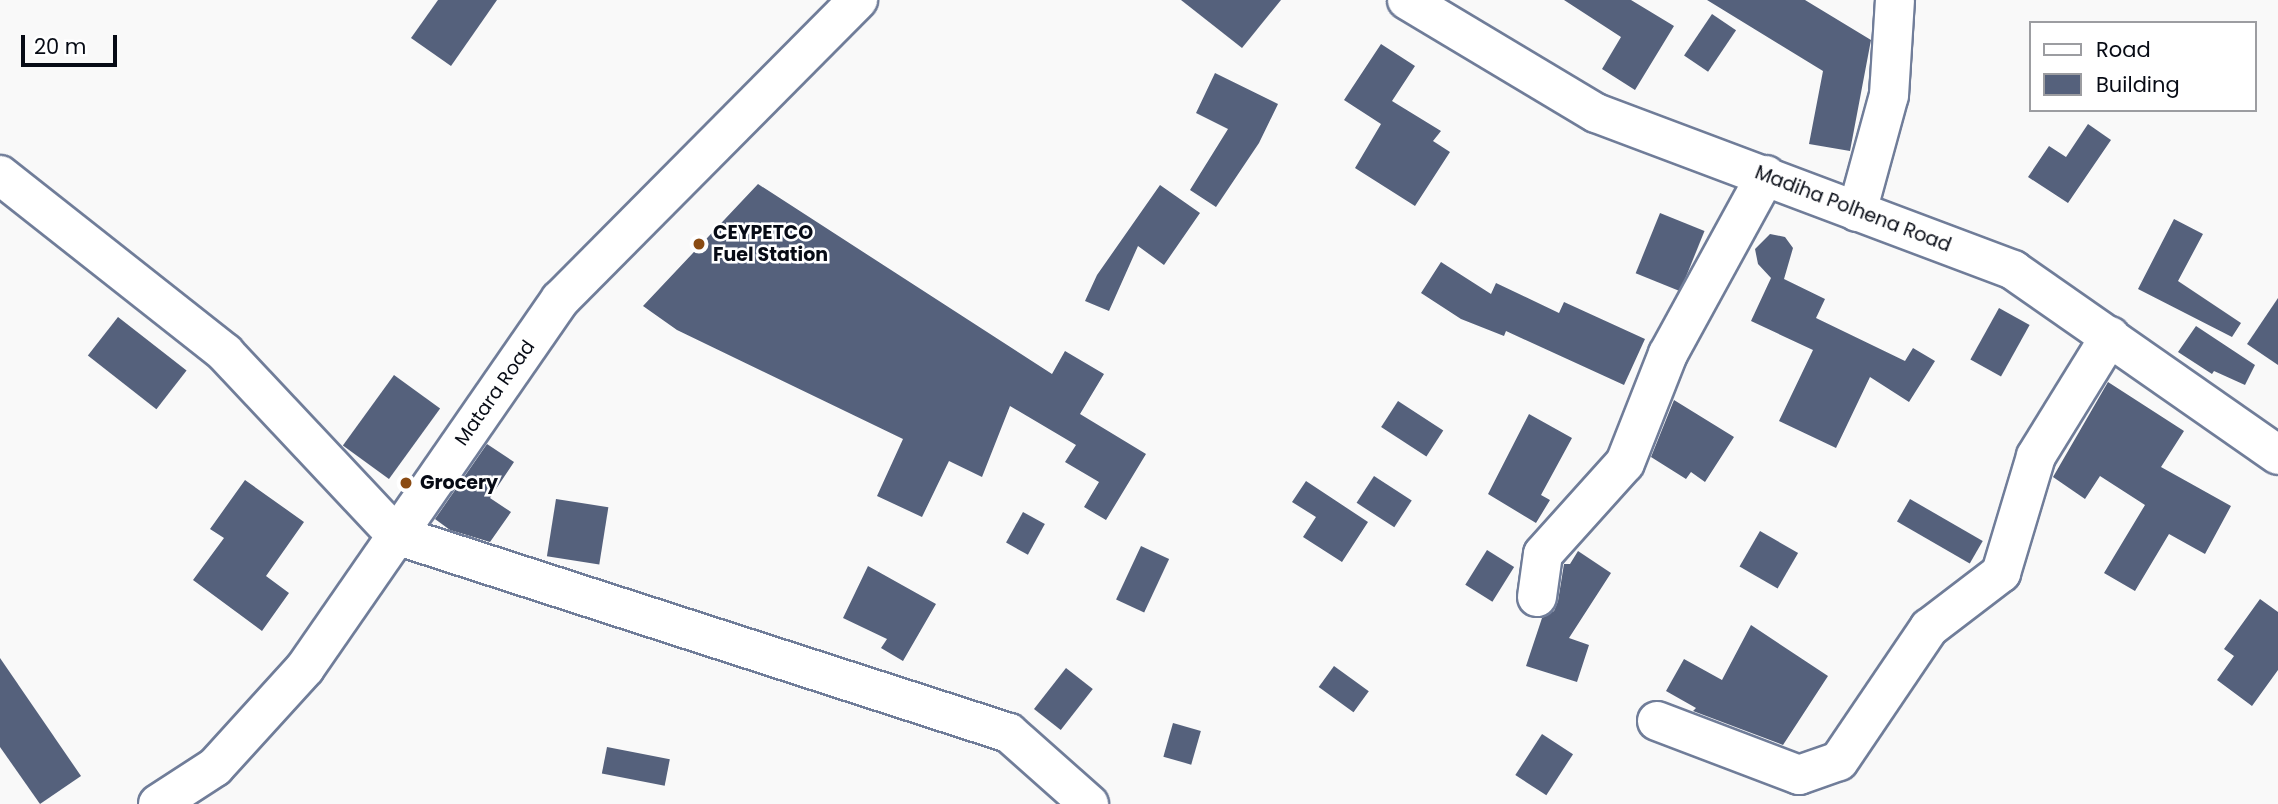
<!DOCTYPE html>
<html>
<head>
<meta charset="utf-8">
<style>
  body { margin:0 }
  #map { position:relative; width:2278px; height:804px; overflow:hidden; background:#f9f9f9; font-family:Poppins,sans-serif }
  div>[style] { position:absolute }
  .building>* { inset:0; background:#55617c; transform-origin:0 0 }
  .roads { filter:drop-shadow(2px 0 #707d99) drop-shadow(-2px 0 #707d99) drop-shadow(0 2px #707d99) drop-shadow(0 -2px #707d99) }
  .minor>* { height:38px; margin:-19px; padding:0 19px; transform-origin:19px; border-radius:19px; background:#fff }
  .highway>* { height:38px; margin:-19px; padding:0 19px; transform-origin:19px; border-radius:19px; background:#fff }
  .dots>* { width:19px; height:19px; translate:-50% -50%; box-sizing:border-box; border:4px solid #fff; border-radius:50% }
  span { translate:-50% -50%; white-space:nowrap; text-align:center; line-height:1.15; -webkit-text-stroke:5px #fff; paint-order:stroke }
  .street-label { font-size:19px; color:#070b15 }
  .poi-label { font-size:19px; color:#070b15; font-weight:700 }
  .left { translate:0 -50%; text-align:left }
  .legend { position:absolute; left:2029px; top:21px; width:228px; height:91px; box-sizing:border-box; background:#fff; border:2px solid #9c9da1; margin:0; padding:9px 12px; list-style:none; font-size:21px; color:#070b15 }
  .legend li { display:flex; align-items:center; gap:14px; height:35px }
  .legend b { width:35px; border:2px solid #9c9da1 }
  .scale { position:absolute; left:21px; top:35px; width:96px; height:32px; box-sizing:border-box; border:4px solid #070b15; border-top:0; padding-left:9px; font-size:21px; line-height:24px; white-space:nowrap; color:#070b15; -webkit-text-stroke:5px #fff; paint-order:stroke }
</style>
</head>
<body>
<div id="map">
  <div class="building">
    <i style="clip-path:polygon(438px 0,497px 0,451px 66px,411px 38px)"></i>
    <i style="clip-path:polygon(1181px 0,1281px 0,1242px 48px)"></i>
    <i style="clip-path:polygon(1564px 0,1631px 0,1674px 26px,1635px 90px,1602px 69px,1621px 37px)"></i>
    <i style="clip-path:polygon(1707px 0,1805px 0,1871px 40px,1850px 151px,1809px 144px,1823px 71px)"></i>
    <i style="left:1712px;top:14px;width:29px;height:50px;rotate:34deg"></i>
    <i style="clip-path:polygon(1381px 44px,1415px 66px,1392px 101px,1441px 131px,1433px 141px,1450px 152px,1415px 206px,1355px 168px,1381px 124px,1344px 100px)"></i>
    <i style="clip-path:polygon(1215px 73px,1278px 104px,1259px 143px,1216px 207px,1190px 190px,1228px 129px,1196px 113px)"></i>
    <i style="clip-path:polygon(2088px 124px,2111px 140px,2068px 203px,2028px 177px,2049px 146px,2066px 157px)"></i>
    <i style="clip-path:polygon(758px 184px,1052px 374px,1065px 351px,1104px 374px,1080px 414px,1146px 454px,1106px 520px,1084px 507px,1099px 482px,1065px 462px,1076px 445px,1010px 406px,982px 477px,949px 461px,922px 517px,877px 496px,903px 439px,677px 330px,643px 306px)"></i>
    <i style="clip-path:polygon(1160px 185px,1200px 213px,1164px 265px,1138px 246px,1109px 311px,1085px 301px,1097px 275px)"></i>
    <i style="left:1660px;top:213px;width:48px;height:65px;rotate:22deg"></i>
    <i style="clip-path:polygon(2174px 219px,2203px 234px,2178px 281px,2241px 323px,2232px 337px,2138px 289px)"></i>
    <i style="clip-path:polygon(1770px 234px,1785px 237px,1793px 248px,1784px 279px,1825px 299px,1816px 318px,1905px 361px,1913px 348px,1935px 361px,1909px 402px,1870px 377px,1836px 448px,1779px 421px,1813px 350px,1751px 321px,1771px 278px,1758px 264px,1755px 249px)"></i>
    <i style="clip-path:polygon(1441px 262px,1491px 294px,1496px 283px,1559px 313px,1564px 302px,1645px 339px,1624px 385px,1506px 331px,1504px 336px,1461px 319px,1421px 293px)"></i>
    <i style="clip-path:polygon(2278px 298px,2278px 365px,2247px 344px)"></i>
    <i style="left:1999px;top:308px;width:35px;height:59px;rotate:29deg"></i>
    <i style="left:118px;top:317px;width:87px;height:49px;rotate:38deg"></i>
    <i style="clip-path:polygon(2196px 326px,2255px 365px,2245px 385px,2214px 371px,2212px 374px,2178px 352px)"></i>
    <i style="left:394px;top:375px;width:57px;height:87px;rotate:36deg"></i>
    <i style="clip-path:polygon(2108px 382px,2184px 431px,2161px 467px,2231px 506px,2205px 554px,2169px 534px,2135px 591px,2104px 573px,2145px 505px,2100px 476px,2085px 499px,2053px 477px)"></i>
    <i style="clip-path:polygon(1674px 400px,1734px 437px,1705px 482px,1691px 472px,1686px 479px,1651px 457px)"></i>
    <i style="left:1398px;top:401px;width:54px;height:31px;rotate:33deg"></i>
    <i style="clip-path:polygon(1529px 414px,1572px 438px,1541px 495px,1550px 500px,1536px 523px,1488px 494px)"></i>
    <i style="clip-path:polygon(487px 444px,514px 462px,490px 498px,511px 512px,490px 542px,450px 530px,435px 519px)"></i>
    <i style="left:1374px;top:476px;width:45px;height:32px;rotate:33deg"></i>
    <i style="clip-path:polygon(245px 480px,304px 522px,266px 576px,289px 593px,262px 631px,193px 580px,224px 538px,210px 529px)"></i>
    <i style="clip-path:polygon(1306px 481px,1368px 522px,1342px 562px,1303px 537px,1316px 517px,1292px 502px)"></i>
    <i style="left:556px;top:499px;width:53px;height:58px;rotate:9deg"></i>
    <i style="left:1910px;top:499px;width:84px;height:26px;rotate:30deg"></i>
    <i style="left:1023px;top:512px;width:25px;height:35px;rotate:29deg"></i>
    <i style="left:1760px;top:531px;width:44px;height:41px;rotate:30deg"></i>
    <i style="left:1141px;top:546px;width:31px;height:59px;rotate:25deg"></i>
    <i style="left:1487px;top:550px;width:32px;height:41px;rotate:32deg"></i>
    <i style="clip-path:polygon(1578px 551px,1611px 573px,1569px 638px,1589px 645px,1577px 682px,1526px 666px,1542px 618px,1554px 611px,1558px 601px,1564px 564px,1570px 564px)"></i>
    <i style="clip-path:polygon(868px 566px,936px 604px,903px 661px,881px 648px,887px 639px,843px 618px)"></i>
    <i style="clip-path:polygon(2260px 599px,2278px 612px,2278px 670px,2252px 706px,2217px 680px,2234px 656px,2224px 649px)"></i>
    <i style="clip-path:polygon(1751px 625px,1828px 676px,1783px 745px,1693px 711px,1696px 708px,1666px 691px,1684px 659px,1722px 680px)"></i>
    <i style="clip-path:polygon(0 658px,81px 776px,40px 804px,0 747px)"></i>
    <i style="left:1334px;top:666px;width:43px;height:26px;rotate:36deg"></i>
    <i style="left:1066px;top:668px;width:34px;height:52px;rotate:38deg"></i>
    <i style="left:1173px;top:723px;width:29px;height:35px;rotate:16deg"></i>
    <i style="left:1542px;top:734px;width:37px;height:49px;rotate:33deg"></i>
    <i style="left:607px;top:747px;width:64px;height:27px;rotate:11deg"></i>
  </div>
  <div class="roads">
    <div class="minor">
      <i style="left:1407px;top:0;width:220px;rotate:30.9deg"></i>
      <i style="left:1596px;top:113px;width:446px;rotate:20.6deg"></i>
      <i style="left:2013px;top:270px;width:323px;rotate:34.9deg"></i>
      <i style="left:0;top:175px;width:287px;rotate:38.3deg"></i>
      <i style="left:225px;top:353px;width:250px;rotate:46.8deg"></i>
      <i style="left:396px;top:535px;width:644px;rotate:17.9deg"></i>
      <i style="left:1009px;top:733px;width:107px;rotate:41.6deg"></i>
      <i style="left:1857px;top:212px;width:121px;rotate:-74.7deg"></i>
      <i style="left:1889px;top:95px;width:95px;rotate:-86.4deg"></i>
      <i style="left:1537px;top:597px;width:43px;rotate:-82.1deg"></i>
      <i style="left:1543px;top:554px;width:122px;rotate:-48deg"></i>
      <i style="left:1625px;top:463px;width:117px;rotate:-68.5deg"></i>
      <i style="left:1668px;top:354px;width:204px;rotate:-61.3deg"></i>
      <i style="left:1657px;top:721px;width:152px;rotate:20.8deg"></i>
      <i style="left:1799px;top:775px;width:42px;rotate:-19.3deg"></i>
      <i style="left:1839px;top:761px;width:161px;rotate:-55.9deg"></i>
      <i style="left:1929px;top:628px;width:91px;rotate:-37.4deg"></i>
      <i style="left:2001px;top:573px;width:122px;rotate:-73.3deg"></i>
      <i style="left:2036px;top:456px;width:141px;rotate:-58.3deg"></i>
    </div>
    <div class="highway">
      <i style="left:158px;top:804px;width:68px;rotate:-33deg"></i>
      <i style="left:215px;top:767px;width:134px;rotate:-47.7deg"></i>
      <i style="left:305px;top:668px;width:448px;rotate:-55.3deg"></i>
      <i style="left:560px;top:300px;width:423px;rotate:-45.2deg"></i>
    </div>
  </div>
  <div class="dots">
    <i style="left:699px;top:244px;background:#8a4b13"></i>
    <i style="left:406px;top:483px;background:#8a4b13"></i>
  </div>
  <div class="street-label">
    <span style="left:1853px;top:209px;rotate:21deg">Madiha Polhena Road</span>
    <span style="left:495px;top:393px;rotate:-55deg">Matara Road</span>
  </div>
  <div class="poi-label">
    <span class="left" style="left:713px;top:244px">CEYPETCO<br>Fuel Station</span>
    <span class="left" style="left:420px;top:483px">Grocery</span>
  </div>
  <ul class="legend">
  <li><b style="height:9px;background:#fff"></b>Road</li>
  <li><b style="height:19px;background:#55617c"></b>Building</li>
  </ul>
  <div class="scale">20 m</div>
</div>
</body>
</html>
